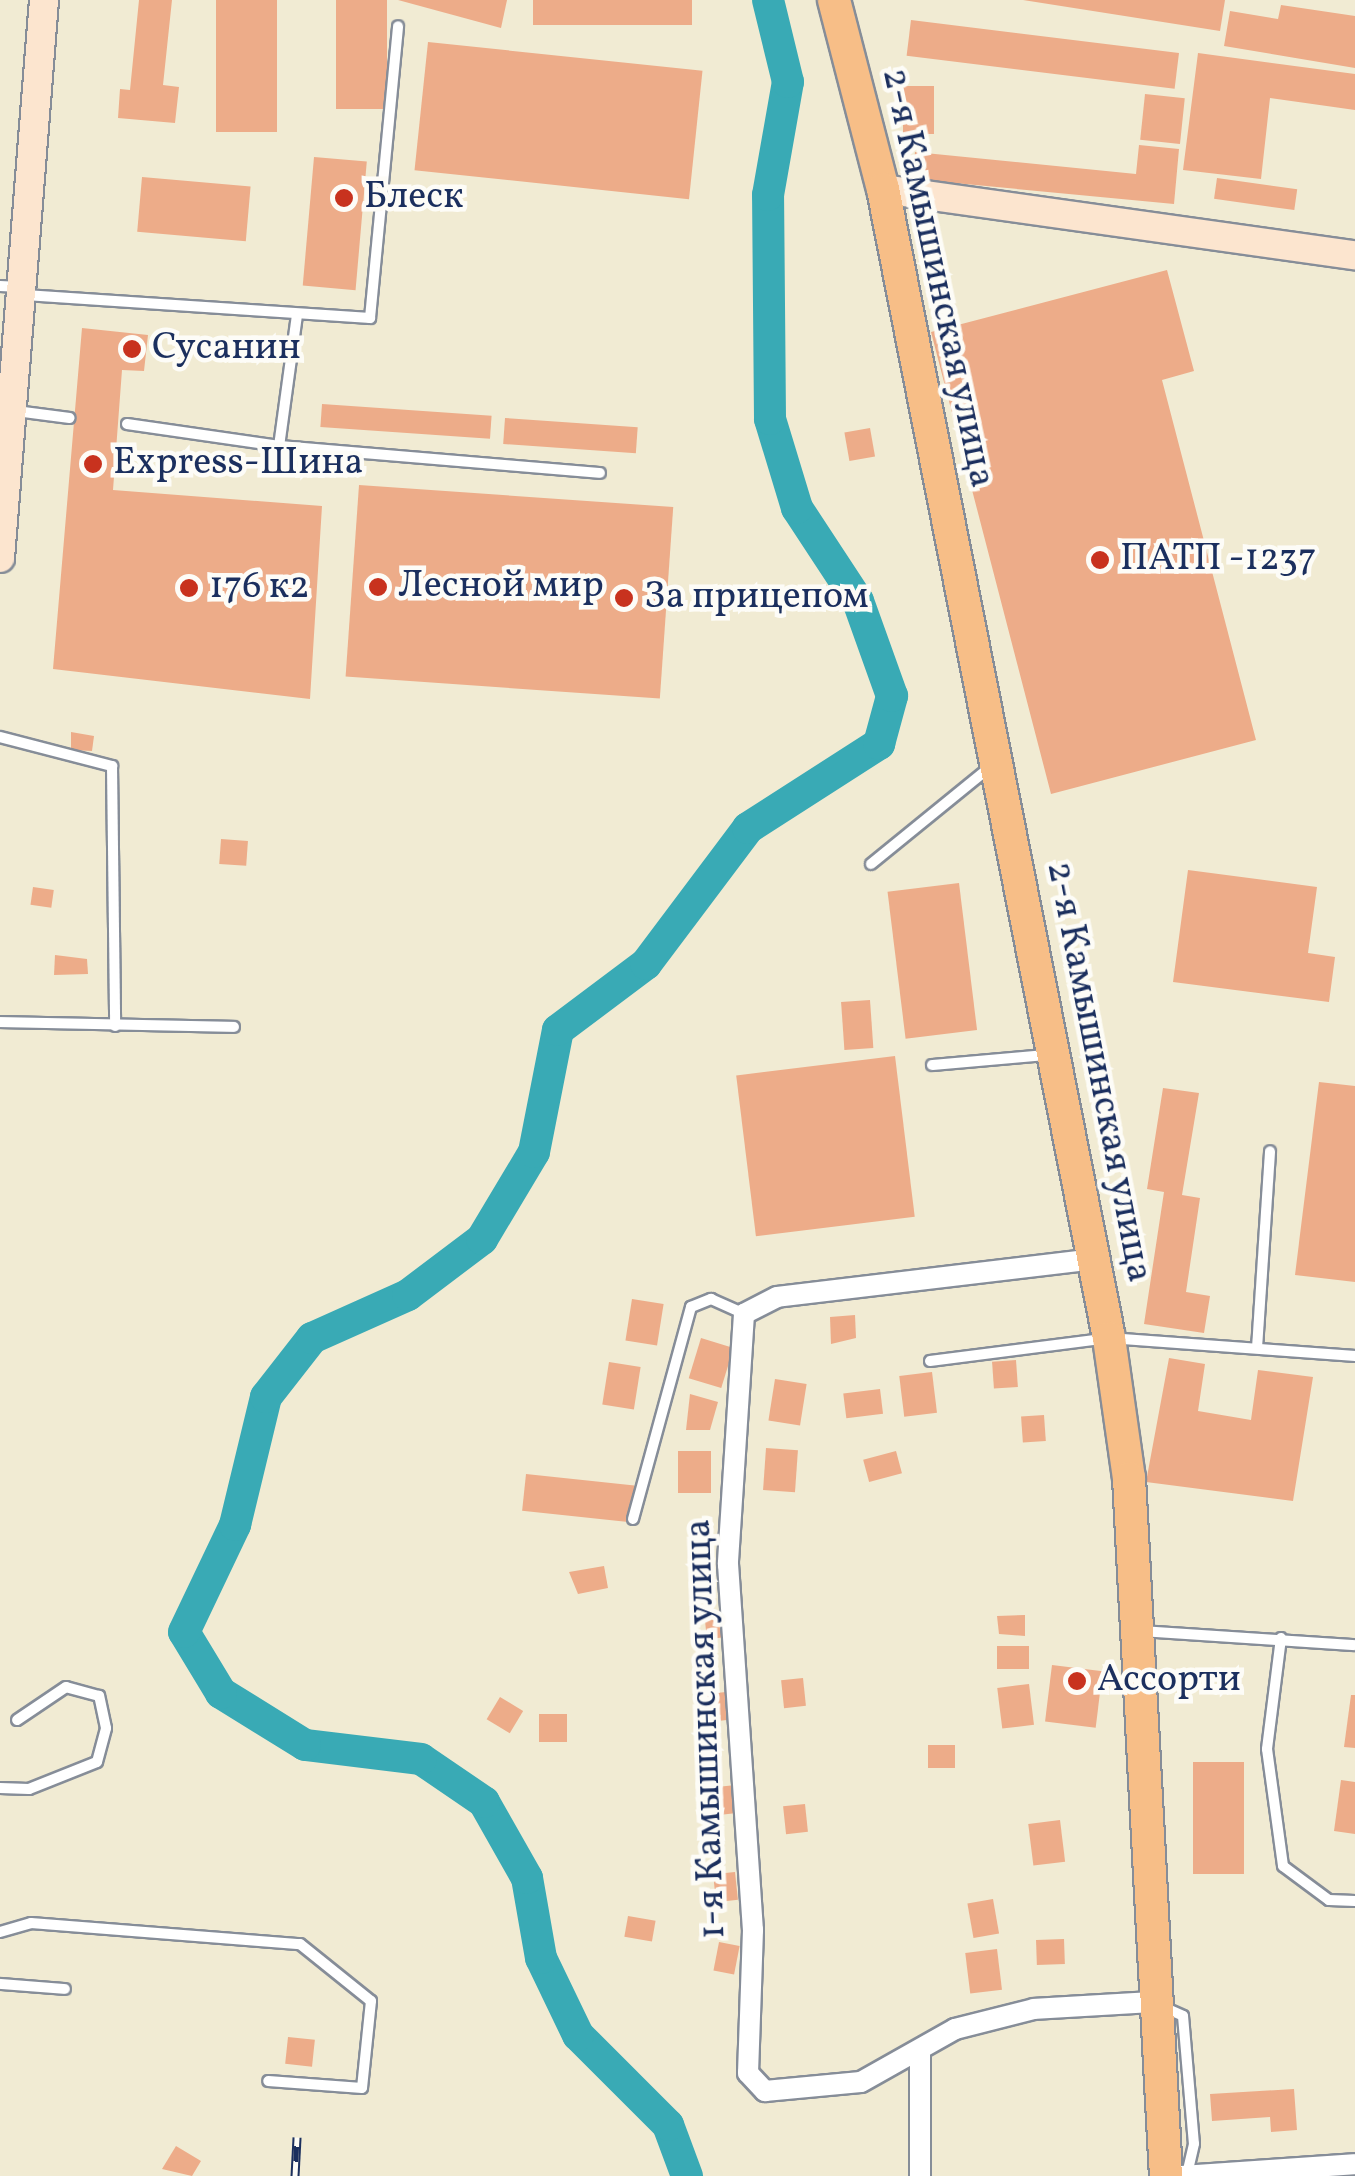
<!DOCTYPE html>
<html>
<head>
<meta charset="utf-8">
<style>
  body { margin:0 }
  #map { position:relative; width:1355px; height:2176px; overflow:hidden; background:#f1ebd3; font-family:Vollkorn,serif }
  div>[style] { position:absolute }
  .river>* { height:32px; margin:-16px; padding:0 16px; transform-origin:16px; border-radius:16px; background:#39aab5 }
  .building>* { inset:0; background:#edac89; transform-origin:0 0 }
  .roads { filter:drop-shadow(2px 0 #868d98) drop-shadow(-2px 0 #868d98) drop-shadow(0 2px #868d98) drop-shadow(0 -2px #868d98) }
  .lane>* { height:10px; margin:-5px; padding:0 5px; transform-origin:5px; border-radius:5px; background:#fff }
  .street>* { height:20px; margin:-10px; padding:0 10px; transform-origin:10px; border-radius:10px; background:#fff }
  .secondary>* { height:28px; margin:-14px; padding:0 14px; transform-origin:14px; border-radius:14px; background:#fce5cf }
  .primary>* { height:32px; margin:-16px; padding:0 16px; transform-origin:16px; border-radius:16px; background:#f7be87 }
  .rail>* { height:9px; margin-top:-4.5px; transform-origin:0; background:repeating-linear-gradient(90deg,#fdfcf7 0 15px,#1b2f5e 0 30px); box-sizing:border-box; border-block:2px solid #1b2f5e }
  .dots>* { width:28px; height:28px; translate:-50% -50%; box-sizing:border-box; border:5px solid #fdfcf7; border-radius:50% }
  span { translate:-50% -50%; white-space:nowrap; text-align:center; line-height:1.15; -webkit-text-stroke:9px #fdfcf7; paint-order:stroke }
  .poi-label { font-size:38px; color:#1b2f5e }
  .left { translate:0 -50%; text-align:left }
  .street-label { font-size:38px; color:#1b2f5e }
</style>
</head>
<body>
<div id="map">
  <div class="river">
    <i style="left:687px;top:2176px;width:54px;rotate:-110.4deg"></i>
    <i style="left:668px;top:2125px;width:127px;rotate:-135deg"></i>
    <i style="left:578px;top:2035px;width:85px;rotate:-115.7deg"></i>
    <i style="left:541px;top:1958px;width:81px;rotate:-99.9deg"></i>
    <i style="left:527px;top:1878px;width:87px;rotate:-119.5deg"></i>
    <i style="left:484px;top:1802px;width:76px;rotate:-145.7deg"></i>
    <i style="left:421px;top:1759px;width:117px;rotate:-173.1deg"></i>
    <i style="left:305px;top:1745px;width:99px;rotate:-148.2deg"></i>
    <i style="left:221px;top:1693px;width:71px;rotate:-121.2deg"></i>
    <i style="left:184px;top:1632px;width:119px;rotate:-64.5deg"></i>
    <i style="left:235px;top:1525px;width:132px;rotate:-76.4deg"></i>
    <i style="left:266px;top:1397px;width:75px;rotate:-52.1deg"></i>
    <i style="left:312px;top:1338px;width:105px;rotate:-24.1deg"></i>
    <i style="left:408px;top:1295px;width:93px;rotate:-37.1deg"></i>
    <i style="left:482px;top:1239px;width:101px;rotate:-59.1deg"></i>
    <i style="left:534px;top:1152px;width:124px;rotate:-78.9deg"></i>
    <i style="left:558px;top:1030px;width:110px;rotate:-36.9deg"></i>
    <i style="left:646px;top:964px;width:170px;rotate:-53.1deg"></i>
    <i style="left:748px;top:828px;width:156px;rotate:-32.7deg"></i>
    <i style="left:879px;top:744px;width:50px;rotate:-74.8deg"></i>
    <i style="left:892px;top:696px;width:101px;rotate:-109.7deg"></i>
    <i style="left:858px;top:601px;width:111px;rotate:-123.3deg"></i>
    <i style="left:797px;top:508px;width:93px;rotate:-106.9deg"></i>
    <i style="left:770px;top:419px;width:224px;rotate:-90.5deg"></i>
    <i style="left:768px;top:195px;width:115px;rotate:-80deg"></i>
    <i style="left:788px;top:82px;width:84px;rotate:-103.7deg"></i>
  </div>
  <div class="building">
    <i style="clip-path:polygon(139px 0,172px 0,163px 85px,179px 87px,175px 123px,118px 118px,120px 89px,130px 90px)"></i>
    <i style="left:216px;top:0;width:61px;height:132px"></i>
    <i style="left:336px;top:0;width:51px;height:109px"></i>
    <i style="clip-path:polygon(398px 0,507px 0,501px 28px)"></i>
    <i style="left:533px;top:0;width:159px;height:25px"></i>
    <i style="clip-path:polygon(1023px 0,1225px 0,1220px 31px)"></i>
    <i style="clip-path:polygon(1281px 5px,1355px 16px,1355px 68px,1224px 46px,1230px 11px,1278px 19px)"></i>
    <i style="left:911px;top:20px;width:270px;height:36px;rotate:7deg"></i>
    <i style="left:428px;top:42px;width:276px;height:129px;rotate:6deg"></i>
    <i style="clip-path:polygon(1198px 53px,1355px 74px,1355px 110px,1270px 98px,1261px 179px,1183px 170px)"></i>
    <i style="left:903px;top:86px;width:31px;height:48px"></i>
    <i style="left:1145px;top:94px;width:40px;height:46px;rotate:6deg"></i>
    <i style="clip-path:polygon(1139px 145px,1179px 149px,1174px 204px,912px 179px,915px 152px,1136px 174px)"></i>
    <i style="left:314px;top:157px;width:53px;height:129px;rotate:5deg"></i>
    <i style="left:142px;top:177px;width:109px;height:55px;rotate:5deg"></i>
    <i style="left:1217px;top:178px;width:81px;height:21px;rotate:8deg"></i>
    <i style="clip-path:polygon(1167px 270px,1194px 371px,1162px 380px,1256px 740px,1051px 794px,931px 332px)"></i>
    <i style="clip-path:polygon(82px 328px,148px 335px,144px 371px,122px 370px,113px 490px,322px 506px,310px 699px,53px 669px)"></i>
    <i style="left:322px;top:404px;width:170px;height:23px;rotate:4deg"></i>
    <i style="left:505px;top:418px;width:133px;height:26px;rotate:4deg"></i>
    <i style="left:870px;top:428px;width:29px;height:26px;rotate:80deg"></i>
    <i style="left:359px;top:485px;width:315px;height:192px;rotate:4deg"></i>
    <i style="clip-path:polygon(71px 732px,94px 736px,92px 751px,71px 750px)"></i>
    <i style="left:221px;top:839px;width:27px;height:25px;rotate:4deg"></i>
    <i style="clip-path:polygon(1188px 870px,1317px 887px,1308px 953px,1335px 957px,1329px 1002px,1173px 982px)"></i>
    <i style="left:959px;top:883px;width:148px;height:72px;rotate:83deg"></i>
    <i style="left:33px;top:887px;width:21px;height:18px;rotate:8deg"></i>
    <i style="clip-path:polygon(55px 955px,87px 959px,88px 974px,54px 975px)"></i>
    <i style="left:870px;top:1000px;width:48px;height:29px;rotate:86deg"></i>
    <i style="left:895px;top:1056px;width:162px;height:160px;rotate:83deg"></i>
    <i style="clip-path:polygon(1319px 1082px,1355px 1086px,1355px 1282px,1295px 1275px)"></i>
    <i style="clip-path:polygon(1163px 1088px,1199px 1093px,1182px 1195px,1200px 1198px,1186px 1292px,1210px 1296px,1204px 1333px,1144px 1324px,1164px 1192px,1147px 1189px)"></i>
    <i style="left:632px;top:1299px;width:32px;height:42px;rotate:9deg"></i>
    <i style="clip-path:polygon(855px 1315px,856px 1338px,831px 1344px,830px 1317px)"></i>
    <i style="left:701px;top:1338px;width:34px;height:42px;rotate:17deg"></i>
    <i style="clip-path:polygon(1169px 1358px,1205px 1364px,1198px 1411px,1251px 1420px,1258px 1370px,1313px 1377px,1293px 1501px,1146px 1482px)"></i>
    <i style="left:1016px;top:1360px;width:27px;height:24px;rotate:86deg"></i>
    <i style="left:609px;top:1362px;width:32px;height:43px;rotate:9deg"></i>
    <i style="left:932px;top:1372px;width:41px;height:33px;rotate:83deg"></i>
    <i style="left:775px;top:1379px;width:32px;height:42px;rotate:9deg"></i>
    <i style="left:880px;top:1389px;width:25px;height:37px;rotate:83deg"></i>
    <i style="clip-path:polygon(690px 1394px,718px 1402px,710px 1430px,686px 1430px)"></i>
    <i style="left:1044px;top:1415px;width:26px;height:23px;rotate:86deg"></i>
    <i style="left:766px;top:1448px;width:32px;height:42px;rotate:4deg"></i>
    <i style="left:678px;top:1451px;width:33px;height:42px"></i>
    <i style="left:896px;top:1451px;width:23px;height:34px;rotate:75deg"></i>
    <i style="left:526px;top:1474px;width:109px;height:37px;rotate:6deg"></i>
    <i style="clip-path:polygon(604px 1566px,608px 1588px,578px 1594px,569px 1572px)"></i>
    <i style="left:726px;top:1610px;width:27px;height:22px;rotate:84deg"></i>
    <i style="clip-path:polygon(1025px 1615px,1025px 1636px,999px 1634px,997px 1616px)"></i>
    <i style="left:997px;top:1646px;width:32px;height:23px"></i>
    <i style="left:1052px;top:1665px;width:51px;height:57px;rotate:7deg"></i>
    <i style="left:803px;top:1678px;width:28px;height:22px;rotate:84deg"></i>
    <i style="left:1029px;top:1684px;width:41px;height:32px;rotate:83deg"></i>
    <i style="left:726px;top:1692px;width:28px;height:22px;rotate:84deg"></i>
    <i style="clip-path:polygon(1351px 1695px,1355px 1695px,1355px 1748px,1344px 1747px)"></i>
    <i style="left:500px;top:1697px;width:27px;height:26px;rotate:31deg"></i>
    <i style="left:539px;top:1714px;width:28px;height:28px"></i>
    <i style="left:928px;top:1745px;width:27px;height:23px"></i>
    <i style="left:1244px;top:1762px;width:112px;height:51px;rotate:90deg"></i>
    <i style="clip-path:polygon(1341px 1780px,1355px 1782px,1355px 1834px,1334px 1831px)"></i>
    <i style="left:736px;top:1785px;width:28px;height:22px;rotate:84deg"></i>
    <i style="left:805px;top:1804px;width:28px;height:22px;rotate:84deg"></i>
    <i style="left:1060px;top:1820px;width:42px;height:32px;rotate:83deg"></i>
    <i style="left:735px;top:1872px;width:28px;height:22px;rotate:84deg"></i>
    <i style="left:993px;top:1899px;width:35px;height:26px;rotate:80deg"></i>
    <i style="left:628px;top:1916px;width:28px;height:21px;rotate:10deg"></i>
    <i style="left:1064px;top:1939px;width:25px;height:28px;rotate:88deg"></i>
    <i style="left:719px;top:1942px;width:21px;height:29px;rotate:11deg"></i>
    <i style="left:997px;top:1949px;width:41px;height:32px;rotate:83deg"></i>
    <i style="left:288px;top:2037px;width:27px;height:27px;rotate:6deg"></i>
    <i style="clip-path:polygon(1294px 2089px,1297px 2130px,1271px 2132px,1270px 2117px,1212px 2121px,1210px 2094px)"></i>
    <i style="clip-path:polygon(176px 2146px,201px 2161px,192px 2176px,162px 2169px)"></i>
  </div>
  <div class="roads">
    <div class="lane">
      <i style="left:0;top:286px;width:20px;rotate:3deg"></i>
      <i style="left:25px;top:295px;width:346px;rotate:3.8deg"></i>
      <i style="left:370px;top:318px;width:293px;rotate:-84.5deg"></i>
      <i style="left:297px;top:315px;width:132px;rotate:97.8deg"></i>
      <i style="left:279px;top:446px;width:322px;rotate:4.8deg"></i>
      <i style="left:16px;top:411px;width:54px;rotate:7.4deg"></i>
      <i style="left:127px;top:424px;width:154px;rotate:8.2deg"></i>
      <i style="left:0;top:737px;width:116px;rotate:14.5deg"></i>
      <i style="left:112px;top:766px;width:260px;rotate:89.3deg"></i>
      <i style="left:871px;top:864px;width:152px;rotate:-39.1deg"></i>
      <i style="left:0;top:1022px;width:234px;rotate:1.2deg"></i>
      <i style="left:932px;top:1065px;width:115px;rotate:-5deg"></i>
      <i style="left:1257px;top:1348px;width:197px;rotate:-86.2deg"></i>
      <i style="left:930px;top:1361px;width:180px;rotate:-7.3deg"></i>
      <i style="left:1109px;top:1338px;width:247px;rotate:4.2deg"></i>
      <i style="left:633px;top:1519px;width:220px;rotate:-74.7deg"></i>
      <i style="left:691px;top:1307px;width:22px;rotate:-22deg"></i>
      <i style="left:711px;top:1299px;width:36px;rotate:24deg"></i>
      <i style="left:1142px;top:1631px;width:213px;rotate:3.8deg"></i>
      <i style="left:1281px;top:1638px;width:112px;rotate:97.2deg"></i>
      <i style="left:1267px;top:1749px;width:118px;rotate:82.2deg"></i>
      <i style="left:1283px;top:1866px;width:57px;rotate:36.5deg"></i>
      <i style="left:1329px;top:1900px;width:26px;rotate:2deg"></i>
      <i style="left:0;top:1788px;width:29px;rotate:2deg"></i>
      <i style="left:29px;top:1789px;width:73px;rotate:-21.7deg"></i>
      <i style="left:97px;top:1762px;width:35px;rotate:-75deg"></i>
      <i style="left:106px;top:1728px;width:33px;rotate:-102deg"></i>
      <i style="left:99px;top:1696px;width:34px;rotate:-165deg"></i>
      <i style="left:66px;top:1687px;width:59px;rotate:146deg"></i>
      <i style="left:0;top:1932px;width:32px;rotate:-16deg"></i>
      <i style="left:31px;top:1923px;width:270px;rotate:4.5deg"></i>
      <i style="left:300px;top:1944px;width:91px;rotate:38.8deg"></i>
      <i style="left:371px;top:2001px;width:87px;rotate:95.9deg"></i>
      <i style="left:362px;top:2088px;width:94px;rotate:-175.7deg"></i>
      <i style="left:0;top:1984px;width:65px;rotate:4.4deg"></i>
      <i style="left:1161px;top:2006px;width:24px;rotate:24deg"></i>
      <i style="left:1183px;top:2016px;width:128px;rotate:85.1deg"></i>
      <i style="left:1194px;top:2144px;width:32px;rotate:103deg"></i>
    </div>
    <div class="street">
      <i style="left:1095px;top:1259px;width:320px;rotate:173.2deg"></i>
      <i style="left:777px;top:1297px;width:37px;rotate:153deg"></i>
      <i style="left:744px;top:1314px;width:251px;rotate:93.7deg"></i>
      <i style="left:728px;top:1564px;width:367px;rotate:86.1deg"></i>
      <i style="left:753px;top:1930px;width:143px;rotate:92deg"></i>
      <i style="left:748px;top:2073px;width:25px;rotate:47deg"></i>
      <i style="left:765px;top:2091px;width:96px;rotate:-5.4deg"></i>
      <i style="left:861px;top:2082px;width:108px;rotate:-29.4deg"></i>
      <i style="left:955px;top:2029px;width:81px;rotate:-14.2deg"></i>
      <i style="left:1034px;top:2009px;width:117px;rotate:-3.4deg"></i>
      <i style="left:920px;top:2176px;width:121px;rotate:-90deg"></i>
      <i style="left:1181px;top:2176px;width:174px;rotate:-3.9deg"></i>
    </div>
    <div class="secondary">
      <i style="left:883px;top:189px;width:477px;rotate:8deg"></i>
      <i style="left:0;top:558px;width:560px;rotate:-85.49deg"></i>
    </div>
    <div class="primary">
      <i style="left:834px;top:0;width:195px;rotate:75.5deg"></i>
      <i style="left:883px;top:189px;width:1171px;rotate:78.87deg"></i>
      <i style="left:1109px;top:1338px;width:141px;rotate:81.9deg"></i>
      <i style="left:1129px;top:1478px;width:699px;rotate:86.97deg"></i>
    </div>
  </div>
  <div class="rail">
    <i style="left:295px;top:2176px;width:39px;rotate:-87deg"></i>
  </div>
  <div class="dots">
    <i style="left:344px;top:198px;background:#c8321e"></i>
    <i style="left:132px;top:349px;background:#c8321e"></i>
    <i style="left:93px;top:464px;background:#c8321e"></i>
    <i style="left:1100px;top:560px;background:#c8321e"></i>
    <i style="left:378px;top:587px;background:#c8321e"></i>
    <i style="left:189px;top:588px;background:#c8321e"></i>
    <i style="left:624px;top:598px;background:#c8321e"></i>
    <i style="left:1077px;top:1681px;background:#c8321e"></i>
  </div>
  <div class="poi-label">
    <span class="left" style="left:364px;top:198px">Блеск</span>
    <span class="left" style="left:152px;top:349px">Сусанин</span>
    <span class="left" style="left:113px;top:464px">Express-Шина</span>
    <span class="left" style="left:1120px;top:560px">ПАТП -1237</span>
    <span class="left" style="left:398px;top:587px">Лесной мир</span>
    <span class="left" style="left:209px;top:588px">176 к2</span>
    <span class="left" style="left:644px;top:598px">За прицепом</span>
    <span class="left" style="left:1097px;top:1681px">Ассорти</span>
  </div>
  <div class="street-label">
    <span style="left:937px;top:278px;rotate:78deg">2-я Камышинская улица</span>
    <span style="left:1098px;top:1072px;rotate:79deg">2-я Камышинская улица</span>
    <span style="left:707px;top:1729px;rotate:-92deg">1-я Камышинская улица</span>
  </div>
</div>
</body>
</html>
